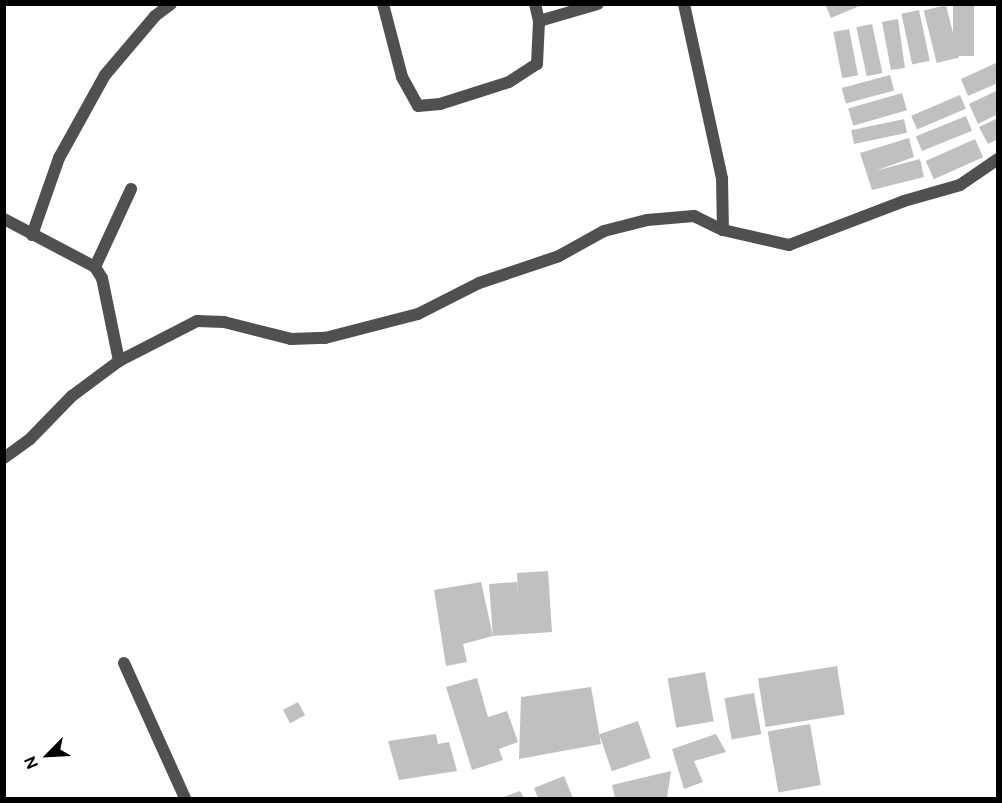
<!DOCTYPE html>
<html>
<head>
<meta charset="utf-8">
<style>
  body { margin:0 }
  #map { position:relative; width:1002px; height:803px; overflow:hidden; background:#fff; font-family:"DM Sans",sans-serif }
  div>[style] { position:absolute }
  .building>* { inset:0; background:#c0c0c0; transform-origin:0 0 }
  .street>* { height:12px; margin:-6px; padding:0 6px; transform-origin:6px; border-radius:6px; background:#505050 }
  span { translate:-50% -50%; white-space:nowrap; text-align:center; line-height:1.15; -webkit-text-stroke:4.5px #fff; paint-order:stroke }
  .frame { position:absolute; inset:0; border:6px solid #000; pointer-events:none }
  .north { position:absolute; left:18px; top:725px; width:60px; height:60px; -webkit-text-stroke:4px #fff; paint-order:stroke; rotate:246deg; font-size:16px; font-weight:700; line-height:24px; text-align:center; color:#000 }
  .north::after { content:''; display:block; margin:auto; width:21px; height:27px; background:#000; clip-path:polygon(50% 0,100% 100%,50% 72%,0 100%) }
</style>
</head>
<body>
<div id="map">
  <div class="building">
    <i style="clip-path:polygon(825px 4px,862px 4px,862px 5px,831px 18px)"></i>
    <i style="left:953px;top:4px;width:21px;height:52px"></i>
    <i style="left:946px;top:5px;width:54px;height:23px;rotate:76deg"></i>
    <i style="left:919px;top:10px;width:52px;height:18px;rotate:78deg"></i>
    <i style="clip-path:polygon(898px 19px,905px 68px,891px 70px,882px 22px)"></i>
    <i style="left:872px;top:24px;width:50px;height:16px;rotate:78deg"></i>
    <i style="left:849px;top:29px;width:47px;height:16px;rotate:79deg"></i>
    <i style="clip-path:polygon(998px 62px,998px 83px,968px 96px,961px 79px)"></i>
    <i style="left:890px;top:75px;width:16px;height:50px;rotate:75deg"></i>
    <i style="clip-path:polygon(998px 90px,998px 114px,978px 124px,969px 104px)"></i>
    <i style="left:902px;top:93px;width:18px;height:56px;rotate:74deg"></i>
    <i style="left:960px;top:95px;width:15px;height:53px;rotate:67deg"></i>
    <i style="left:966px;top:116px;width:16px;height:54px;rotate:68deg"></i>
    <i style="clip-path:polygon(998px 118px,998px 139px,988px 144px,979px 127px)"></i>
    <i style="left:904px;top:119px;width:14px;height:54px;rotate:78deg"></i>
    <i style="clip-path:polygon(909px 138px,914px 157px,875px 171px,920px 159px,924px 177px,872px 190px,860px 153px)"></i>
    <i style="left:975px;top:139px;width:20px;height:54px;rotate:66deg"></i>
    <i style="clip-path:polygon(548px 571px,552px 632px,493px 636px,463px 644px,467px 662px,446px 666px,434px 590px,481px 582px,493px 636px,489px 584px,517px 582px,518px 593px,517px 573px)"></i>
    <i style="left:837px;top:666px;width:49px;height:80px;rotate:81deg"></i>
    <i style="left:705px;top:672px;width:50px;height:38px;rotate:80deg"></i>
    <i style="clip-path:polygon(477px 678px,488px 717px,507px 711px,518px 742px,499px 749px,503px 760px,472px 770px,446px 687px)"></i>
    <i style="clip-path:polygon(591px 687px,601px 744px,519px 759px,521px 697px)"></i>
    <i style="left:754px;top:693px;width:42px;height:30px;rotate:80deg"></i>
    <i style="left:298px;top:702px;width:15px;height:17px;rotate:62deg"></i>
    <i style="left:638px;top:721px;width:39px;height:41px;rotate:71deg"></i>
    <i style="left:810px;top:724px;width:62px;height:43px;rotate:80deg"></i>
    <i style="clip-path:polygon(436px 734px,438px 744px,449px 742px,457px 771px,399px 780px,388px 741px)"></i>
    <i style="clip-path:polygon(716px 734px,726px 752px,694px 761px,703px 782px,684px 789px,672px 749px)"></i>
    <i style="clip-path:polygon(671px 771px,667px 798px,615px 798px,612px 785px)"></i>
    <i style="clip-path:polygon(564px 776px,573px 798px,538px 798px,534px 788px)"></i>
    <i style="clip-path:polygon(520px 791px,524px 798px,501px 798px)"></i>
  </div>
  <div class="street">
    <i style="left:383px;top:4px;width:75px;rotate:75.4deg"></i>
    <i style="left:402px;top:77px;width:33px;rotate:61deg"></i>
    <i style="left:418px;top:106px;width:22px;rotate:-5deg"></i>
    <i style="left:440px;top:104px;width:72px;rotate:-17.7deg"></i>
    <i style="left:509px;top:82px;width:33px;rotate:-33deg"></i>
    <i style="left:537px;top:64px;width:43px;rotate:-87.3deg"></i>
    <i style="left:539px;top:21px;width:17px;rotate:-103deg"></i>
    <i style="left:684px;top:4px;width:179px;rotate:77.7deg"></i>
    <i style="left:722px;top:179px;width:51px;rotate:88.9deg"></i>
    <i style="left:539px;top:21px;width:61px;rotate:-16.1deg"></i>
    <i style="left:4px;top:219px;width:103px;rotate:27.8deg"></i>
    <i style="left:95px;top:267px;width:13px;rotate:58deg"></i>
    <i style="left:102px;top:278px;width:85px;rotate:78.4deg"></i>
    <i style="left:32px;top:235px;width:82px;rotate:-70.7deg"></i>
    <i style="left:59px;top:158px;width:95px;rotate:-61deg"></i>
    <i style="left:105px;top:75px;width:77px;rotate:-49.7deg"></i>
    <i style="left:155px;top:16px;width:20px;rotate:-37deg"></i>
    <i style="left:95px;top:267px;width:86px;rotate:-65.2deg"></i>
    <i style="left:4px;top:458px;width:32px;rotate:-36deg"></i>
    <i style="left:30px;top:439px;width:60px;rotate:-45.7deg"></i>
    <i style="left:72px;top:396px;width:59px;rotate:-36.7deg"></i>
    <i style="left:119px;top:361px;width:88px;rotate:-27.1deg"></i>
    <i style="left:197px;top:321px;width:27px;rotate:2deg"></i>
    <i style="left:224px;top:322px;width:69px;rotate:14.2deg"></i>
    <i style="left:291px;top:339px;width:34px;rotate:-2deg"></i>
    <i style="left:325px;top:338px;width:96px;rotate:-14.5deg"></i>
    <i style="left:418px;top:314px;width:68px;rotate:-26.9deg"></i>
    <i style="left:479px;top:283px;width:84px;rotate:-18.6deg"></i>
    <i style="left:559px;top:256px;width:51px;rotate:-29.1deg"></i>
    <i style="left:604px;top:231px;width:44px;rotate:-14.3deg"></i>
    <i style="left:647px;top:220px;width:47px;rotate:-4.9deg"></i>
    <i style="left:694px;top:216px;width:32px;rotate:26deg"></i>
    <i style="left:723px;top:230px;width:68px;rotate:12.8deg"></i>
    <i style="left:789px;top:245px;width:123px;rotate:-20.9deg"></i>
    <i style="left:904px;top:201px;width:58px;rotate:-15.9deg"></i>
    <i style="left:960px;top:185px;width:46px;rotate:-34.4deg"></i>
    <i style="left:124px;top:663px;width:148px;rotate:65.7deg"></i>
  </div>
  <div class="frame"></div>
  <div class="north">N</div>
</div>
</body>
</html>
